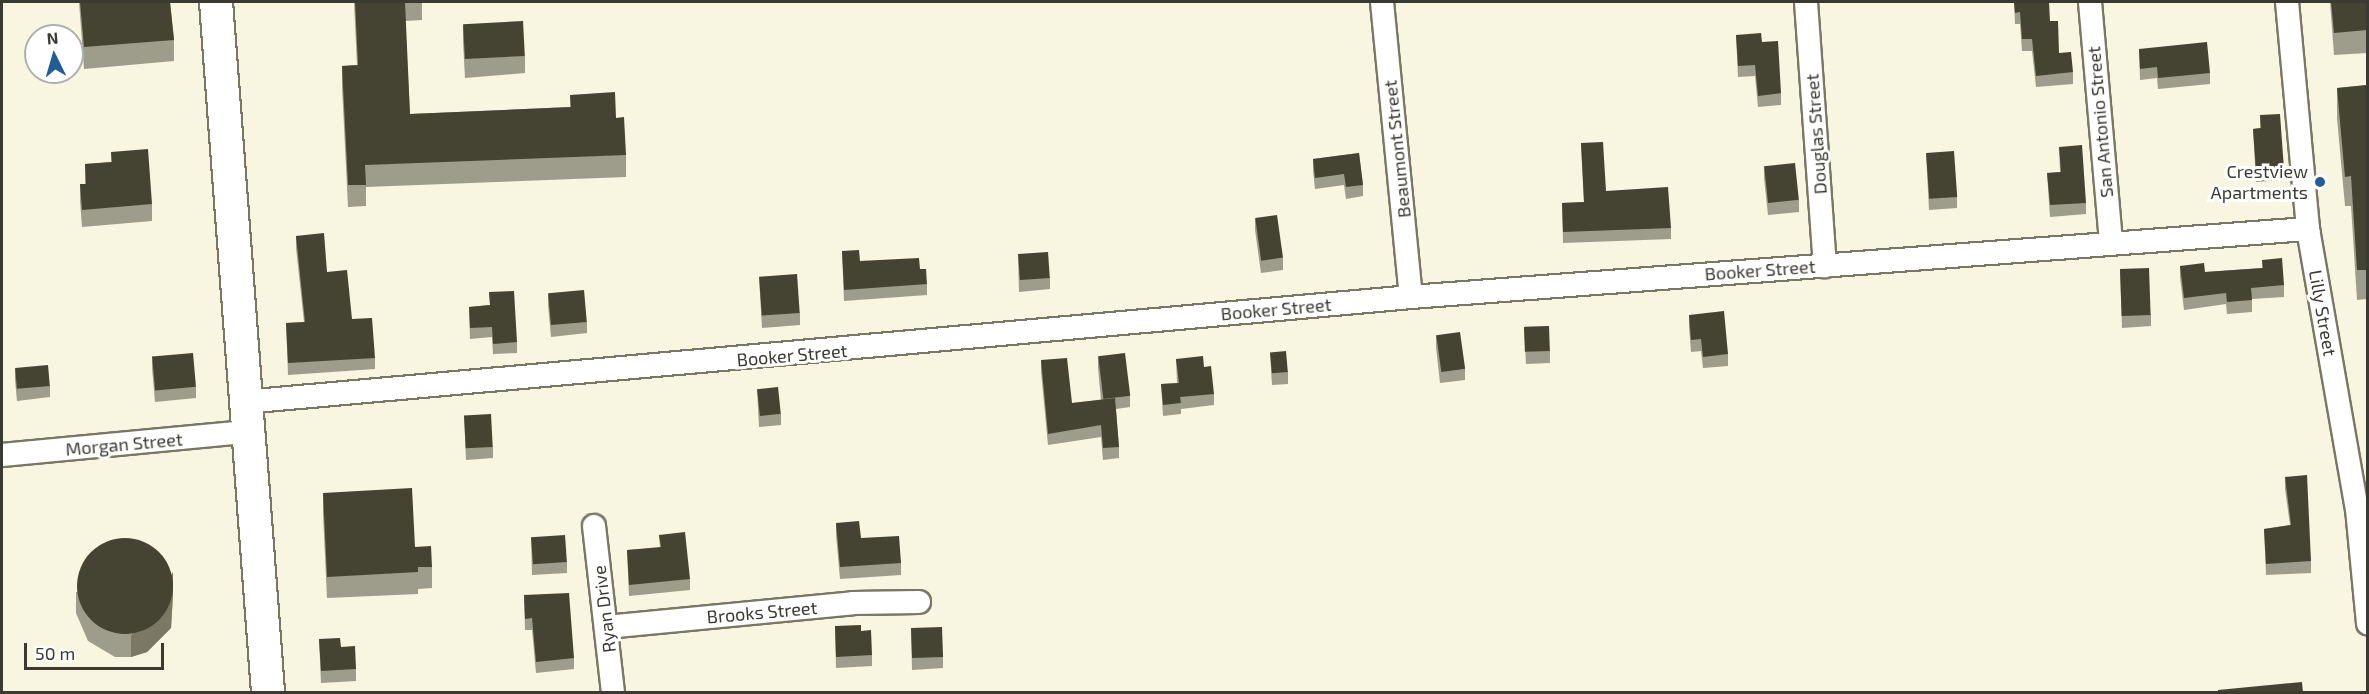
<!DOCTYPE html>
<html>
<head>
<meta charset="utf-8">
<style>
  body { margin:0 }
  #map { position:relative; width:2369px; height:694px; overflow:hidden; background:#f8f5e1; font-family:"Exo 2",sans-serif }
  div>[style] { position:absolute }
  .roads { filter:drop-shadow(2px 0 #7a7765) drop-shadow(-2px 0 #7a7765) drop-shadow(0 2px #7a7765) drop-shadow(0 -2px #7a7765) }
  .street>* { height:22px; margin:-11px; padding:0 11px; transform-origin:11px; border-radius:11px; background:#fff }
  .secondary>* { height:32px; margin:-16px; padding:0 16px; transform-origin:16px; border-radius:16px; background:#fff }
  .wall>* { inset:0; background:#9e9c8a }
  .shaded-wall>* { inset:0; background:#7b7866 }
  .building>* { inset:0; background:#454332; transform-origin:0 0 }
  .round { border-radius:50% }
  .dots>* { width:16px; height:16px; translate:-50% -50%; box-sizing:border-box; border:3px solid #fff; border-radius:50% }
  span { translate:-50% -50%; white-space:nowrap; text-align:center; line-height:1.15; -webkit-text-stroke:6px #fff; paint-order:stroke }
  .street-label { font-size:18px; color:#3b3a32 }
  .poi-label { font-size:18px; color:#3b3a32 }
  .right { translate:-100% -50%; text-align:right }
  .frame { position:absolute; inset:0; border:3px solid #3b3a32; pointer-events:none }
  .north { position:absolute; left:24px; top:24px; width:60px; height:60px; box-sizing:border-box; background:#fff; border:2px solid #b1b0ad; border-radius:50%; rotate:355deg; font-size:16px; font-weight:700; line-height:24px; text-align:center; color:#3b3a32 }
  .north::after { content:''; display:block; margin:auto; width:21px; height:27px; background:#245d95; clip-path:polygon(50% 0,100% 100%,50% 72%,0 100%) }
  .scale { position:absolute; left:24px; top:643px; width:140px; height:27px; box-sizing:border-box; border:3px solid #3b3a32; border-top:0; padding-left:8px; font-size:18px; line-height:21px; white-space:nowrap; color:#3b3a32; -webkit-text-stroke:4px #fff; paint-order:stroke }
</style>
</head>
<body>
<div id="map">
  <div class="roads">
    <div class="street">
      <i style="left:1382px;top:2px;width:296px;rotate:84.4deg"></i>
      <i style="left:1806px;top:2px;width:265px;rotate:85.9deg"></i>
      <i style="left:2090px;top:2px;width:242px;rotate:85deg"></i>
      <i style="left:2287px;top:2px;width:228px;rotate:84.7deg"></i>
      <i style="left:2308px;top:229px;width:284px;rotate:80.1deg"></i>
      <i style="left:2357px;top:509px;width:115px;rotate:84.5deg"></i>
      <i style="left:244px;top:402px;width:1172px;rotate:-5.14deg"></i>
      <i style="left:1411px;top:297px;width:900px;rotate:-4.34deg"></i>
      <i style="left:2px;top:455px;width:245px;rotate:-5.4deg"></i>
      <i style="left:594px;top:526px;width:167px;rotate:83.5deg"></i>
      <i style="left:606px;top:627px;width:248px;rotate:-5.5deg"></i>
      <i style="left:853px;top:603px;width:66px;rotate:-0.9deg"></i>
    </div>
    <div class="secondary">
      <i style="left:216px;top:2px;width:692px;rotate:85.69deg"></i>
    </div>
  </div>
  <div class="wall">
    <i style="clip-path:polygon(79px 2px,170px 2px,174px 40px,174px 61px,84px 69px)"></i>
    <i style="clip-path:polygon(354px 2px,422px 2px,422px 20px,405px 21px,410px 114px,570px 107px,570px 95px,616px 118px,626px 155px,626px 177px,366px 187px,366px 206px,348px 207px,342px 87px,342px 66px,357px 65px)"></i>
    <i style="clip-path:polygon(2014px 2px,2050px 21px,2059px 53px,2073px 72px,2073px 84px,2036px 87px,2032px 51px,2022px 51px,2020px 24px,2015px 24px)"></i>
    <i style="clip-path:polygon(2330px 2px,2367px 2px,2367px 53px,2334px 55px)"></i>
    <i style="clip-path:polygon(463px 25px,525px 56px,525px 73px,465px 78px,463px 42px)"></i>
    <i style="clip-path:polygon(1736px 35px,1762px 42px,1781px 93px,1781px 105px,1758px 107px,1755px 76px,1738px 77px)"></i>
    <i style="clip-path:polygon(2139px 49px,2210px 73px,2210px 84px,2158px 89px,2157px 78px,2140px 80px)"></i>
    <i style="clip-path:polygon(2367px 85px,2367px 299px,2357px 300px,2351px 206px,2345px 206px,2337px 118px,2337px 88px)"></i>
    <i style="clip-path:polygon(2260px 115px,2284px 169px,2284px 180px,2256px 182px,2253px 129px,2260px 128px)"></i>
    <i style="clip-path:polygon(1581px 143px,1606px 191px,1671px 228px,1671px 239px,1563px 243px,1562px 203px,1584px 202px)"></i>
    <i style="clip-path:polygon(2059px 147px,2086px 203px,2086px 214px,2050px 217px,2047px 173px,2060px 172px)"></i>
    <i style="clip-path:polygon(111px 152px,152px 204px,152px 221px,82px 227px,80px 201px,80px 184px,85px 184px,85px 164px,111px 162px)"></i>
    <i style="clip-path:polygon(1359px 153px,1363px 185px,1363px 196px,1346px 199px,1344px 185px,1315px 189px,1313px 171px,1313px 159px)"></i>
    <i style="clip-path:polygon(1926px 153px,1957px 197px,1957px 208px,1929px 210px)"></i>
    <i style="clip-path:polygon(1764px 166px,1799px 200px,1799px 212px,1768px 215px,1764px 178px)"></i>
    <i style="clip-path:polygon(1255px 218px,1283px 258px,1283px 270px,1261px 273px,1255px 230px)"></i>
    <i style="clip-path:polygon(296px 236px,327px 272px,352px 319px,375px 358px,375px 369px,288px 375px,286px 323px,304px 322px,296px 248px)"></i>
    <i style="clip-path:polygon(842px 251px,860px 261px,920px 269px,927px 284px,927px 295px,844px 301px)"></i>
    <i style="clip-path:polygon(1018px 254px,1050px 278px,1050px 289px,1019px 292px)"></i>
    <i style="clip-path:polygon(2262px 260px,2284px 285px,2284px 297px,2252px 299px,2252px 312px,2227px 314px,2226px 304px,2184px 310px,2180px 277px,2180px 266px,2205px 272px,2262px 268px)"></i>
    <i style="clip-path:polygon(2120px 270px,2151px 315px,2151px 326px,2122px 328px)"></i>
    <i style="clip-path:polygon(759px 277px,800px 313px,800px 325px,762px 328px)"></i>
    <i style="clip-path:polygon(489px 292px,517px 342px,517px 353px,493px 354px,492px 337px,470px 339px,469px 307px,490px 305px)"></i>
    <i style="clip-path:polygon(548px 294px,587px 322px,587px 333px,551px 337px,548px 305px)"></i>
    <i style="clip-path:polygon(1689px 315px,1728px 354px,1728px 366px,1703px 368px,1701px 351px,1691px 352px,1689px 327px)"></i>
    <i style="clip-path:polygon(1524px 327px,1550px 351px,1550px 363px,1526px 364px)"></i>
    <i style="clip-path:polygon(1436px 335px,1465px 369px,1465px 380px,1440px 383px,1436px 347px)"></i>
    <i style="clip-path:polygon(1270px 352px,1288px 372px,1288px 384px,1272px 385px)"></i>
    <i style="clip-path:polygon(152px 356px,196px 387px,196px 398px,155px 402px,152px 368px)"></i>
    <i style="clip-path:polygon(1098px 356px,1130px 396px,1130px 407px,1116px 409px,1119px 447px,1119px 458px,1103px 460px,1101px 437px,1048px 445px,1041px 372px,1041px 360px,1072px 403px,1101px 400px,1098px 368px)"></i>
    <i style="clip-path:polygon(1176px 359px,1204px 367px,1214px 394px,1214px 405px,1181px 409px,1181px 414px,1163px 416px,1161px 384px,1177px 383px)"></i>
    <i style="clip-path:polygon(15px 369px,50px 386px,50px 397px,17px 401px,15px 380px)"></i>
    <i style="clip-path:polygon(757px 389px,781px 414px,781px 425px,759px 427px)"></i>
    <i style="clip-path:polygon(464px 415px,493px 447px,493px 458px,466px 460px)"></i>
    <i style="clip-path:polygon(2285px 477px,2311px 561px,2311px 573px,2266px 575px,2264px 529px,2290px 525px,2285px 489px)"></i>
    <i style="clip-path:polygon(323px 493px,415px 547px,432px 567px,432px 588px,418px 589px,418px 594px,327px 598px,323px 514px)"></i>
    <i style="clip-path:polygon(836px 523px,901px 563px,901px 575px,840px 579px,836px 535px)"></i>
    <i style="clip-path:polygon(659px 535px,690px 579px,690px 590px,629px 596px,627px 550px,660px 548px)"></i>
    <i style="clip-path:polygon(531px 537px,567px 562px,567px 573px,532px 575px)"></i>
    <i style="clip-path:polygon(76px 592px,173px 594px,171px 628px,147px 652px,131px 657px,115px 657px,88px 641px,76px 613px)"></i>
    <i style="clip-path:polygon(524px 595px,574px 658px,574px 669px,536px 673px,532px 630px,525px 630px)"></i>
    <i style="clip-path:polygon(835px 626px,861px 631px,872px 655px,872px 666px,836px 668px)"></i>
    <i style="clip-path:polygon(911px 629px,943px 657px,943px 668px,912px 670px)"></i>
    <i style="clip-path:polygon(319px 639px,341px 647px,356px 669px,356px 681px,321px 683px)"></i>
  </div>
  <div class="shaded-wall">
    <i style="clip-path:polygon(173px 572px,173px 594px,171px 628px,147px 652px,131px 657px,131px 636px)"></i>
  </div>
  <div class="building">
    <i style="clip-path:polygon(80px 2px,170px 2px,174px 40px,84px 47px)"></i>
    <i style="clip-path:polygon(355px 2px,405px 2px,410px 114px,571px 107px,570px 95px,615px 92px,616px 118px,624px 117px,626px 155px,365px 165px,366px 185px,348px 185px,342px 66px,358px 65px)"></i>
    <i style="clip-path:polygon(2014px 2px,2049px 2px,2050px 21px,2058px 21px,2059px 53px,2071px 52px,2073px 72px,2036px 76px,2032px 39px,2022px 39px,2020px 12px,2015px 13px)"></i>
    <i style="clip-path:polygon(2331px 2px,2367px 2px,2367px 30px,2334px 33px)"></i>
    <i style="left:523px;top:21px;width:35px;height:60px;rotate:87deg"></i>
    <i style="clip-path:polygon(1761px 33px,1762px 42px,1778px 41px,1781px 93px,1758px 96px,1755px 65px,1738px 66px,1736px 35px)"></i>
    <i style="clip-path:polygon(2207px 42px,2210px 73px,2158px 78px,2157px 67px,2140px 69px,2139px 49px)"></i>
    <i style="clip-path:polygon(2367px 85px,2367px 270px,2357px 270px,2351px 176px,2345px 177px,2337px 88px)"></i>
    <i style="clip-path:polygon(2280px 114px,2284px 169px,2256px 171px,2253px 129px,2261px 128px,2260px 115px)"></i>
    <i style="clip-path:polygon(1603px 142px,1606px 191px,1668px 187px,1671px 228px,1563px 232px,1562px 203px,1584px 202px,1581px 143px)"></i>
    <i style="clip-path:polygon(2082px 145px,2086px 203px,2050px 205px,2047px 173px,2061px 172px,2059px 147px)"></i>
    <i style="clip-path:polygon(148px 149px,152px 204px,82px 210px,80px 184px,86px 184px,85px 164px,112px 162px,111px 152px)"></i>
    <i style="left:1954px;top:151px;width:46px;height:28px;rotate:86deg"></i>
    <i style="clip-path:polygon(1359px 153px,1363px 185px,1346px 187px,1344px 174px,1315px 178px,1313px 159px)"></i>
    <i style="left:1795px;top:163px;width:37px;height:31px;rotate:84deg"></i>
    <i style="left:1277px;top:215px;width:43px;height:22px;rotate:82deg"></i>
    <i style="clip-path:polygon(324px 233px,327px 272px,347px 270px,352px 319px,372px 318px,375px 358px,288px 363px,286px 323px,305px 322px,296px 236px)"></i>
    <i style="clip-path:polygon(859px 250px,860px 261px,919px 258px,920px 269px,926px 269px,927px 284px,844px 290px,842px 251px)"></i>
    <i style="left:1048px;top:252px;width:26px;height:30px;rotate:86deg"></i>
    <i style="clip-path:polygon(2282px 258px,2284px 285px,2251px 288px,2252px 300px,2227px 302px,2226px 293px,2184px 298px,2180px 266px,2204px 263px,2205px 272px,2263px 268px,2262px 260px)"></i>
    <i style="left:2149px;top:268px;width:47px;height:29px;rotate:88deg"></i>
    <i style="left:797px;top:274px;width:39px;height:38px;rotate:86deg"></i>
    <i style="left:584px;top:290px;width:32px;height:36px;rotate:85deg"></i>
    <i style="clip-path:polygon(514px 291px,517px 342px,493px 344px,492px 327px,470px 328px,469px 307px,490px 305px,489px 292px)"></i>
    <i style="clip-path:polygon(1724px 311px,1728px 354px,1703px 357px,1701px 339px,1691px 340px,1689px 315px)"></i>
    <i style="left:1549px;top:326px;width:25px;height:25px;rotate:88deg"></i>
    <i style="left:1460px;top:332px;width:37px;height:24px;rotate:82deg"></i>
    <i style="left:1286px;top:351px;width:21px;height:16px;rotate:85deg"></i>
    <i style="left:193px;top:353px;width:34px;height:41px;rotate:85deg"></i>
    <i style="left:1125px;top:353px;width:43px;height:27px;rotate:83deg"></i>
    <i style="clip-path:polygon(1203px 356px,1204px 367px,1211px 366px,1214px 394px,1180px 397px,1181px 403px,1163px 405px,1161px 384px,1179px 383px,1176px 359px)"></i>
    <i style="clip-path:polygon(1067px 358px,1072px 403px,1115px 398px,1119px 447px,1103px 448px,1101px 425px,1048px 434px,1041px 360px)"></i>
    <i style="left:48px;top:365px;width:21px;height:33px;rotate:85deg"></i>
    <i style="left:778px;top:387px;width:27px;height:21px;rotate:84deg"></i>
    <i style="left:491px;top:414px;width:33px;height:27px;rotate:87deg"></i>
    <i style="clip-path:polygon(2307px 475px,2311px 561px,2266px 564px,2264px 529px,2291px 525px,2285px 477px)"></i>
    <i style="clip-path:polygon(412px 488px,415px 547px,431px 546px,432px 567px,418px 567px,418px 572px,327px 577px,323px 493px)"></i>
    <i style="clip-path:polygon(859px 521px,861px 538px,899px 536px,901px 563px,840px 567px,836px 523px)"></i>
    <i style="clip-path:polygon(685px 532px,690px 579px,629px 585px,627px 550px,661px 547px,659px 535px)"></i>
    <i style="left:565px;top:535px;width:27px;height:34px;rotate:86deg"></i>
    <i class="round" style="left:77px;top:538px;width:96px;height:96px"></i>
    <i style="clip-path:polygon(569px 593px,574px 658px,536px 662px,532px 618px,525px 619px,524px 595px)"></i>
    <i style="clip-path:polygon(861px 625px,861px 631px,871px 630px,872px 655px,836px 657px,835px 626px)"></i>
    <i style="left:942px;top:627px;width:30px;height:31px;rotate:88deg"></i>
    <i style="clip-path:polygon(340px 638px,341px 647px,355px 646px,356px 669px,321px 671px,319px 639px)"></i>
    <i style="clip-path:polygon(2302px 682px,2303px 693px,2218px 693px,2218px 690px)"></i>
  </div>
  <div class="dots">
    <i style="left:2320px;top:182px;background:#245d95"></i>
  </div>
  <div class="street-label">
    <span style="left:2100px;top:122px;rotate:-95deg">San Antonio Street</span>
    <span style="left:1816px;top:134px;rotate:-94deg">Douglas Street</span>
    <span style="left:1397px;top:149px;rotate:-96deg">Beaumont Street</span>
    <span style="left:1760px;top:270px;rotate:-4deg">Booker Street</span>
    <span style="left:1276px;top:309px;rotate:-5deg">Booker Street</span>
    <span style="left:2323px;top:313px;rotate:80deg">Lilly Street</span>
    <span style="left:792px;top:355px;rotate:-5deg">Booker Street</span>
    <span style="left:124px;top:444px;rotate:-5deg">Morgan Street</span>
    <span style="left:604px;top:609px;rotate:-97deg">Ryan Drive</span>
    <span style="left:762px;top:612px;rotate:-5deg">Brooks Street</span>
  </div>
  <div class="poi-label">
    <span class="right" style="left:2308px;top:182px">Crestview<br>Apartments</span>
  </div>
  <div class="frame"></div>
  <div class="north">N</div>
  <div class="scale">50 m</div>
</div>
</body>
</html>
